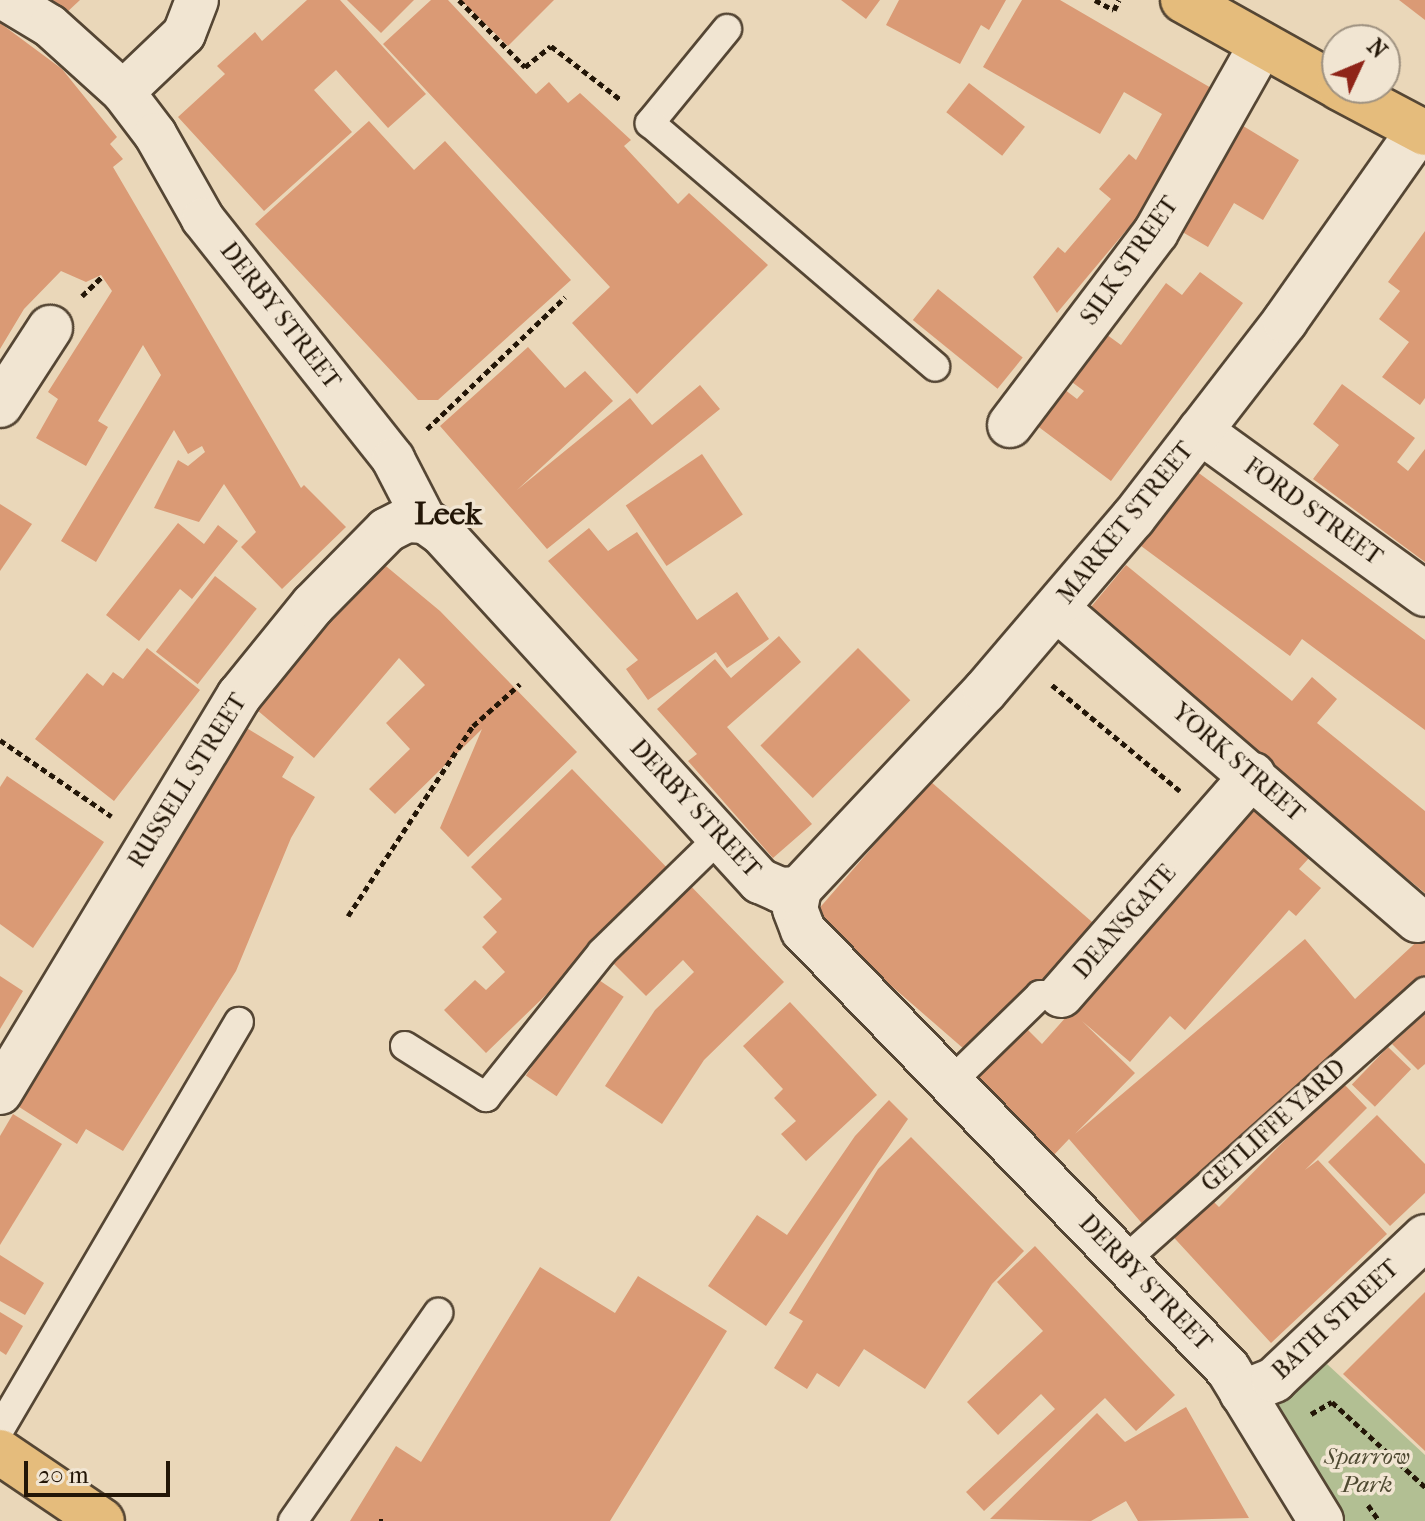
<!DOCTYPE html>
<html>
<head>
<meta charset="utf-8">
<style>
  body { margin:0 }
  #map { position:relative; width:1425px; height:1521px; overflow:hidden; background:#ead7b9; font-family:"IM FELL French Canon",serif }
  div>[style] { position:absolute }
  .green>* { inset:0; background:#b2bf93 }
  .building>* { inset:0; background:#da9a75; transform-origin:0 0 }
  .path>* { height:5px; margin-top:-2.5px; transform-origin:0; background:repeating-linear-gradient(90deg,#231607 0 6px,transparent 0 10px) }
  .roads { filter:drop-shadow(2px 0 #554634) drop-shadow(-2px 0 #554634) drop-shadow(0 2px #554634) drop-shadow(0 -2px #554634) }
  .service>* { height:28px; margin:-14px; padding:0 14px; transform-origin:14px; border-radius:14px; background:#f1e5d2 }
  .pedestrian>* { height:42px; margin:-21px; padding:0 21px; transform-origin:21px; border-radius:21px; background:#f1e5d2 }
  .minor>* { height:44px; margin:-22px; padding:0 22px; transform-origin:22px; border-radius:22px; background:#f1e5d2 }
  .tertiary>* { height:44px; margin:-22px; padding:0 22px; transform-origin:22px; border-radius:22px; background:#f1e5d2 }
  .trunk>* { height:44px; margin:-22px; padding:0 22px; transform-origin:22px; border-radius:22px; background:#e5bc7c }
  span { translate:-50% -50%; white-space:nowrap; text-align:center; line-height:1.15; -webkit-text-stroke:7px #f1e5d2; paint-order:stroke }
  .street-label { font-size:24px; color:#231607 }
  .park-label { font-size:24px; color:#4e4931; font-style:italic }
  .district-label { font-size:32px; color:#231607; font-weight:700 }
  .north { position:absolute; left:1321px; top:24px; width:80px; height:80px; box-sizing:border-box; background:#f1e5d2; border:2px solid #9f9281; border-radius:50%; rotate:46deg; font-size:22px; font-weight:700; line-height:32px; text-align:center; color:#231607 }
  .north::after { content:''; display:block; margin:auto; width:28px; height:36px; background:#8f2418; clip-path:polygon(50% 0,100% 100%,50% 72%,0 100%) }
  .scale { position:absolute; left:24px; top:1461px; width:146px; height:36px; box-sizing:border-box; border:4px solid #231607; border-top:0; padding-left:10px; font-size:24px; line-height:28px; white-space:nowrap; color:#231607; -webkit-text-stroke:6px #f1e5d2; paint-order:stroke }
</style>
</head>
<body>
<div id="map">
  <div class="green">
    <i style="clip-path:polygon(1327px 1364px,1425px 1455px,1425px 1521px,1338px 1521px,1263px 1403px)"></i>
  </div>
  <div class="building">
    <i style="clip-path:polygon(52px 0,80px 0,65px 14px)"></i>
    <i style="clip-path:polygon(307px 0,340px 0,426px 94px,388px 128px,336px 70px,314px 90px,352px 132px,264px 211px,178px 117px,225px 74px,217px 66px,255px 32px,262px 41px)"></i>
    <i style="clip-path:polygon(347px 0,414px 0,381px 33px)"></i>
    <i style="clip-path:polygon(431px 0,448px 0,536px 94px,549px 82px,568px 103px,580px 93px,631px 140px,624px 146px,678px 204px,689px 193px,768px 265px,637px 394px,572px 323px,610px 287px,383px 44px)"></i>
    <i style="clip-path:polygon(461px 0,554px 0,508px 46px)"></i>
    <i style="clip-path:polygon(841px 0,880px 0,866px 19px)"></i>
    <i style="clip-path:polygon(899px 0,1006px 0,989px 30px,981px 25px,960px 64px,886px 25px)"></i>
    <i style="clip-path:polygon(1022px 0,1060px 0,1218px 92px,1165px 184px,1057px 313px,1033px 277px,1058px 247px,1065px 253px,1111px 199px,1099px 189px,1129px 154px,1136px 160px,1162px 114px,1124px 92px,1100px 134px,983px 67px)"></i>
    <i style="clip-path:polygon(1399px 0,1425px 0,1425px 20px)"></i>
    <i style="clip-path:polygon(0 23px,62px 69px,117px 137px,110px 144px,123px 159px,113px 167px,301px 488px,304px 485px,346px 527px,282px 589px,241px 547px,256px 532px,224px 484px,199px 522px,154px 508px,178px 460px,188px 466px,205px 452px,202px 446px,188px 454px,174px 430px,96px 562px,61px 541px,161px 375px,143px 345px,98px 421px,108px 427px,86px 466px,36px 438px,58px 399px,48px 392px,112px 291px,101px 275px,86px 282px,61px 271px,24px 309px,0 349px)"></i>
    <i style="left:969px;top:83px;width:71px;height:37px;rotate:38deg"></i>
    <i style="clip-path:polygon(1230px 118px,1299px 160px,1263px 220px,1234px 203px,1208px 247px,1167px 223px)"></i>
    <i style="clip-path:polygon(369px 121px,414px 170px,445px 141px,571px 280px,438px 400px,418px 400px,255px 224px)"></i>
    <i style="clip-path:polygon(1425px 231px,1425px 398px,1420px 405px,1382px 377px,1409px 342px,1379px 319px,1400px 291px,1388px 282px)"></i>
    <i style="clip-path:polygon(1200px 272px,1243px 303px,1111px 481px,1032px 422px,1060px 386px,1077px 399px,1084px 391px,1057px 371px,1092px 324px,1121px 345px,1166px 283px,1182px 295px)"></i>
    <i style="left:938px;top:289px;width:109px;height:40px;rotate:39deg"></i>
    <i style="clip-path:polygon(528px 347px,565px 388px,585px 371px,613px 401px,517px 490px,630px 398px,652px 425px,700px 385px,720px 409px,547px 549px,440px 426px)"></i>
    <i style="clip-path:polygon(1342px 384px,1415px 438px,1397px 462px,1408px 471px,1425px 449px,1425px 562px,1313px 479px,1339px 445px,1313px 424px)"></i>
    <i style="left:702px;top:454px;width:73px;height:92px;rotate:56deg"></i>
    <i style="clip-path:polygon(1192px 468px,1425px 640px,1425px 730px,1302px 639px,1290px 656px,1137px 543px)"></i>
    <i style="clip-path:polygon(0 504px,32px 524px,0 571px)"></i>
    <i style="clip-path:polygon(178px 523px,204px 544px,218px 525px,238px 541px,192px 599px,180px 589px,139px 641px,106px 615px)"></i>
    <i style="clip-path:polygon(589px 528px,608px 551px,637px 532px,697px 620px,737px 592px,769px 639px,727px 668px,716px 652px,648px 700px,626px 669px,638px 660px,548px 561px)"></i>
    <i style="clip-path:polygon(375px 557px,440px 611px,577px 752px,468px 857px,440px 828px,482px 729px,395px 814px,369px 789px,410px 749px,386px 723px,425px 685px,399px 658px,314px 758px,250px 704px)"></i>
    <i style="clip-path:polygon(1126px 565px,1292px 701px,1312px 677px,1337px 699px,1317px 723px,1425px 811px,1425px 893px,1085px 614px)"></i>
    <i style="left:215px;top:576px;width:53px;height:96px;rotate:38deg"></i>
    <i style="clip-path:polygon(779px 636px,801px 662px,727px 727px,812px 824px,773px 858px,688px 761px,697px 754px,657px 709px,715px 659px,731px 678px)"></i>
    <i style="clip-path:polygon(147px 648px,200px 690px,114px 801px,35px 739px,87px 673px,103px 686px,113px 672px,123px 679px)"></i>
    <i style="left:858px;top:648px;width:74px;height:138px;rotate:45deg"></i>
    <i style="clip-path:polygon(245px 727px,294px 757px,282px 777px,315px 797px,291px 838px,236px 971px,123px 1151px,86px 1129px,77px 1144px,16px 1105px)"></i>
    <i style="clip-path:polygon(572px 769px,672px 873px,486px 1053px,444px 1010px,475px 980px,486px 990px,505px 972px,482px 947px,497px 932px,483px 917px,502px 899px,471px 867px)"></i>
    <i style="clip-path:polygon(7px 776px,104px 842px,33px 948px,0 924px,0 787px)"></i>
    <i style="left:930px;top:781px;width:216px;height:180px;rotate:41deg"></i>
    <i style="clip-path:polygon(1252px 808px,1309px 858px,1299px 869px,1321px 888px,1296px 916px,1289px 910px,1185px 1030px,1170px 1016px,1130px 1062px,1082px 1021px,1135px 1073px,1075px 1134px,1305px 939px,1355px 999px,1425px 934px,1425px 984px,1146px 1228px,1069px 1139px,1051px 1158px,969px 1078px,1022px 1024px,1042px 1044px)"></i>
    <i style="clip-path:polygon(683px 878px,784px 982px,704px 1060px,662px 1124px,605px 1086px,655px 1010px,694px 972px,683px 960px,646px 996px,605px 955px)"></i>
    <i style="clip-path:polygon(0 976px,23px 991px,0 1029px)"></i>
    <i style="left:593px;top:976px;width:37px;height:120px;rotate:34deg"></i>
    <i style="clip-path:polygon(790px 1002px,877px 1095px,806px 1161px,781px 1134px,796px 1121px,774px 1098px,783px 1089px,743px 1046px)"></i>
    <i style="clip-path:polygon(1425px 1014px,1425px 1064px,1418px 1070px,1392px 1044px)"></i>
    <i style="left:1388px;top:1047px;width:32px;height:52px;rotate:44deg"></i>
    <i style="clip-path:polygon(1342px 1082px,1367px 1108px,1305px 1170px,1318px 1160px,1387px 1234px,1271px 1343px,1166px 1229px,1205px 1193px,1219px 1207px)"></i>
    <i style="clip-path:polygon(889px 1100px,908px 1119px,766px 1326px,708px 1286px,757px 1215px,787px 1235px,855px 1136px)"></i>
    <i style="clip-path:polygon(13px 1114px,62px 1144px,0 1245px,0 1136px)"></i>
    <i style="clip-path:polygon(1377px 1115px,1425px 1164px,1425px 1193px,1390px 1226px,1328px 1162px)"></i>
    <i style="clip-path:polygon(911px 1137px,1024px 1251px,992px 1284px,925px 1389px,864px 1349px,839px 1387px,817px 1373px,807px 1389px,774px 1368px,803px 1321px,789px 1313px,878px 1169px)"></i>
    <i style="clip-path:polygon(1035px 1246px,1175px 1395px,1136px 1431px,1105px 1398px,984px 1511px,966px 1492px,1055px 1409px,1041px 1394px,998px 1435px,967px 1402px,1043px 1331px,997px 1282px)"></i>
    <i style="clip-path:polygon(0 1255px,44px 1283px,25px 1315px,0 1301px)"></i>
    <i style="clip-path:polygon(540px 1267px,615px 1313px,638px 1276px,727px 1331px,610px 1521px,350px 1521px,396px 1446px,421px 1462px)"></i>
    <i style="clip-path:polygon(1425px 1292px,1425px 1451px,1343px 1374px)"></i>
    <i style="clip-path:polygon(0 1312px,23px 1326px,6px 1355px,0 1351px)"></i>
    <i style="clip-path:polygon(1186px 1407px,1249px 1518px,1138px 1521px,1126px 1501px,1091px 1521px,990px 1519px,1097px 1413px,1125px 1442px)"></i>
  </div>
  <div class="path">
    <i style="left:459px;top:0;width:94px;rotate:45.4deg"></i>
    <i style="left:525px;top:67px;width:33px;rotate:-39deg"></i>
    <i style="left:551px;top:46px;width:88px;rotate:37.6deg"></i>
    <i style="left:1095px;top:0;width:21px;rotate:28deg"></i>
    <i style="left:1114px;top:10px;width:11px;rotate:-63deg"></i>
    <i style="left:82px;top:296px;width:29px;rotate:-44deg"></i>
    <i style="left:427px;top:429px;width:191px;rotate:-43.7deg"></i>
    <i style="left:1052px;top:685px;width:166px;rotate:39.6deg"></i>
    <i style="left:0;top:740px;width:135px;rotate:34.4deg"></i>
    <i style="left:348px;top:916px;width:227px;rotate:-56.7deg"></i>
    <i style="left:473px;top:726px;width:63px;rotate:-41.8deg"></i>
    <i style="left:1311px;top:1414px;width:24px;rotate:-30deg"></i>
    <i style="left:1332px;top:1402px;width:126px;rotate:42.4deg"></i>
    <i style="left:1368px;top:1505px;width:19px;rotate:55deg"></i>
    <i style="left:379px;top:1521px;width:4px"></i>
  </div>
  <div class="roads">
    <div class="service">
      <i style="left:727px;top:29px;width:122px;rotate:129.3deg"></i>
      <i style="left:650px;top:123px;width:375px;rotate:40.5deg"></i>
      <i style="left:405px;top:1046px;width:96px;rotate:32.2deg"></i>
      <i style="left:486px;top:1097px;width:186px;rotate:-51.3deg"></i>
      <i style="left:602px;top:952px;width:165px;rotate:-44.3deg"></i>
      <i style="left:951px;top:1082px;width:124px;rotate:-44.3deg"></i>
      <i style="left:1040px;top:995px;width:21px"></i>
      <i style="left:1124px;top:1261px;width:404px;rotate:-41.8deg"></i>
      <i style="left:0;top:1429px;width:472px;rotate:-59.6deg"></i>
      <i style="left:293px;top:1521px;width:254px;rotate:-55.1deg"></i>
    </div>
    <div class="pedestrian">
      <i style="left:7px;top:0;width:50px;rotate:31.2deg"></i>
      <i style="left:50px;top:26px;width:98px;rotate:42.1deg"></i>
      <i style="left:123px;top:92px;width:53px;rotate:52.7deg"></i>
      <i style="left:155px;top:134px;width:98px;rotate:60.5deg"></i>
      <i style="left:203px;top:219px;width:306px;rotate:51.6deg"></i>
      <i style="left:393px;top:459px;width:70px;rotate:62.7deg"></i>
      <i style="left:123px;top:92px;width:84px;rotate:-43.6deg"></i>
      <i style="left:184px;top:34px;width:36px;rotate:-69deg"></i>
    </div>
    <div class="minor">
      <i style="left:0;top:405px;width:92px;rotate:-57deg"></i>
      <i style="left:1010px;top:425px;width:242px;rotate:-52.9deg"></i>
      <i style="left:1156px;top:232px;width:214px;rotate:-60.6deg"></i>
      <i style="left:1200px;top:431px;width:278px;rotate:35.9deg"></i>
      <i style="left:1057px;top:609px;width:476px;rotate:40.8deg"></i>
      <i style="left:1061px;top:995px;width:292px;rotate:-48.9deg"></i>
    </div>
    <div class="tertiary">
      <i style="left:799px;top:889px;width:272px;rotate:-46.8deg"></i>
      <i style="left:985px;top:691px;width:228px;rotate:-49.5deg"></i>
      <i style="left:1133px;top:518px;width:249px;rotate:-52.3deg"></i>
      <i style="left:1285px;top:321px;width:233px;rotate:-54.9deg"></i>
      <i style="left:799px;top:889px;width:20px;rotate:101deg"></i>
      <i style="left:795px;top:909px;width:22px;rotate:69deg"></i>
      <i style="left:803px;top:930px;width:611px;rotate:45.93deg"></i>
      <i style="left:1228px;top:1369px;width:178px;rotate:58.5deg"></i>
      <i style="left:0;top:1092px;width:463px;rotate:-58.9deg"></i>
      <i style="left:239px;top:696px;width:117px;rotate:-50.9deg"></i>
      <i style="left:313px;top:605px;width:105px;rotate:-45.4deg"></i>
      <i style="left:387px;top:530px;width:22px;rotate:-27deg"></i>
      <i style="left:407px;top:520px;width:18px;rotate:3deg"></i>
      <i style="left:425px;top:521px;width:19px;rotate:35deg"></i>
      <i style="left:441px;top:532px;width:473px;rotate:47.6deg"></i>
      <i style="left:760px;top:881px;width:22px;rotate:24deg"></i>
      <i style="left:780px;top:890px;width:19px;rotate:-3deg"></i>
      <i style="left:1242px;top:1393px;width:35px;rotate:-22deg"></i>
      <i style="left:1274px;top:1380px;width:208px;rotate:-43.4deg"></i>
    </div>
    <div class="trunk">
      <i style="left:1183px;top:0;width:176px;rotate:29.2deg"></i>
      <i style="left:1340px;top:88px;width:96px;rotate:27.9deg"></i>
      <i style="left:0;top:1452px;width:123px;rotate:34.1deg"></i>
    </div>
  </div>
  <div class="street-label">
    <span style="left:1130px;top:261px;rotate:-55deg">SILK STREET</span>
    <span style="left:280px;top:316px;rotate:52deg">DERBY STREET</span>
    <span style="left:1313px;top:512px;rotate:36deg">FORD STREET</span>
    <span style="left:1126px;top:523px;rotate:-51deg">MARKET STREET</span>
    <span style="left:1238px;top:763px;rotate:41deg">YORK STREET</span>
    <span style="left:188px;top:781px;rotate:-58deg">RUSSELL STREET</span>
    <span style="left:695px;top:809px;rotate:47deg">DERBY STREET</span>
    <span style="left:1125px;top:922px;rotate:-49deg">DEANSGATE</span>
    <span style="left:1274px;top:1126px;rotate:-42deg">GETLIFFE YARD</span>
    <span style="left:1145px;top:1283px;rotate:46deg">DERBY STREET</span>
    <span style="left:1336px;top:1320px;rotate:-43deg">BATH STREET</span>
  </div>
  <div class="park-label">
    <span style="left:1367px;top:1471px">Sparrow<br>Park</span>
  </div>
  <div class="district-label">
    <span style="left:448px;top:514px">Leek</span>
  </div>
  <div class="north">N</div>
  <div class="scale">20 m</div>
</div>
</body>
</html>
